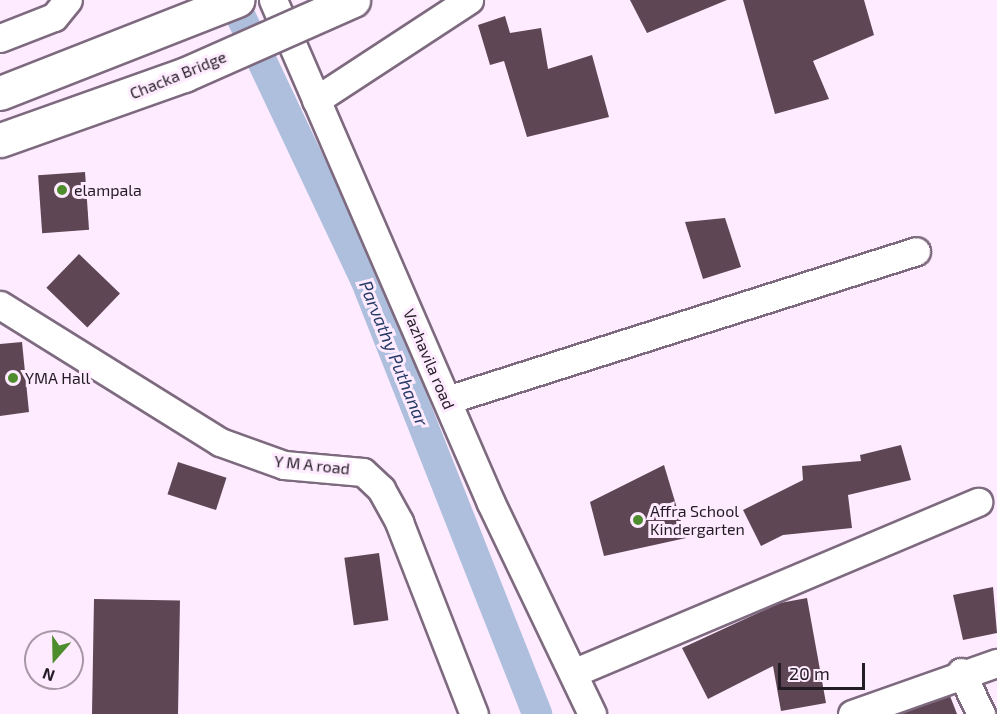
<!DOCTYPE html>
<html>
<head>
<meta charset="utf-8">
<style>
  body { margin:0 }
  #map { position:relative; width:997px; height:714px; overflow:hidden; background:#feebff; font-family:"Exo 2",sans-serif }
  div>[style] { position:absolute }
  .canal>* { height:30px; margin:-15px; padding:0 15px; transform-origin:15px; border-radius:15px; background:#aebfdd }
  .building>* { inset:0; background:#5f4654; transform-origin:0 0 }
  .roads { filter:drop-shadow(2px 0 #7e6a7f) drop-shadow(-2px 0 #7e6a7f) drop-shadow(0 2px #7e6a7f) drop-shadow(0 -2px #7e6a7f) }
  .street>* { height:27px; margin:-13.5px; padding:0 13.5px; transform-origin:13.5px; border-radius:13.5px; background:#fff }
  .secondary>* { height:33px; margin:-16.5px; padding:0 16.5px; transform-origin:16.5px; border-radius:16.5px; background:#fff }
  .bridges { filter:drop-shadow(2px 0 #7e6a7f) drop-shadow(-2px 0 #7e6a7f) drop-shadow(0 2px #7e6a7f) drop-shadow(0 -2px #7e6a7f) }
  .secondary-bridge>* { height:33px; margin:-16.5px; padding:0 16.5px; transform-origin:16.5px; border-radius:16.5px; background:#fff }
  .dots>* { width:16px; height:16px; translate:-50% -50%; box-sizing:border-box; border:3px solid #feebff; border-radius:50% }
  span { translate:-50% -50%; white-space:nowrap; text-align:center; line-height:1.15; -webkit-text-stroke:6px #feebff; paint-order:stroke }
  .street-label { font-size:16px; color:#241c24 }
  .poi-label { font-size:16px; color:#241c24 }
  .left { translate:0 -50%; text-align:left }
  .water-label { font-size:18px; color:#263b65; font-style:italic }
  .north { position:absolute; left:24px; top:630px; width:60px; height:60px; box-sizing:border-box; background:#feebff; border:2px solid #a798a7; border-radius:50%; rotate:200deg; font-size:16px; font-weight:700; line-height:24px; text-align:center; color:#241c24 }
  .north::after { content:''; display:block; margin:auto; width:21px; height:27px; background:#4e8d2d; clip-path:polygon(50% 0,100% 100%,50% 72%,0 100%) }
  .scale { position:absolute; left:778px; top:663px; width:87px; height:27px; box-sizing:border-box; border:3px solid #241c24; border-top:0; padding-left:8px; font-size:18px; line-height:21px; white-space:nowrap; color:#241c24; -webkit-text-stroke:4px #feebff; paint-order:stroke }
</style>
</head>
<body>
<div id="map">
  <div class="canal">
    <i style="left:233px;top:0;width:309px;rotate:64.7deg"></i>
    <i style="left:365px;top:279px;width:468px;rotate:68.4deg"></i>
  </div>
  <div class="building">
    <i style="clip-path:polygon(630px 0,727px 0,647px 33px)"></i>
    <i style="clip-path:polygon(743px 0,864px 0,874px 35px,813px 61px,829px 99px,775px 114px)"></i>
    <i style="clip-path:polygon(505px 16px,510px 33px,541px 28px,548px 69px,592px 55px,609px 117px,527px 137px,504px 61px,490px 65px,478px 25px)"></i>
    <i style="left:85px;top:172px;width:58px;height:47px;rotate:86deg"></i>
    <i style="clip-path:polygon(725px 218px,741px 267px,703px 279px,685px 222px)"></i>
    <i style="left:79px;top:254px;width:57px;height:47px;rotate:44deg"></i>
    <i style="clip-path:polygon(22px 342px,29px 412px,0 416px,0 344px)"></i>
    <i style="clip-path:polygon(901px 445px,911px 480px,848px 495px,852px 528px,783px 535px,761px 546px,743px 510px,803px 480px,802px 466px,861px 461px,860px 455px)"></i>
    <i style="left:178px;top:462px;width:51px;height:34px;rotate:18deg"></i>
    <i style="clip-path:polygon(664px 465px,686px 538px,604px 556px,590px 502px)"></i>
    <i style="left:379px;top:553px;width:68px;height:35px;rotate:82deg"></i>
    <i style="clip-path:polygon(993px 587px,997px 633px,963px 640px,953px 595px)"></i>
    <i style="clip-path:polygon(807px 598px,826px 703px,781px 711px,773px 666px,708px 699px,682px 648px,780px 603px)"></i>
    <i style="left:94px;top:599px;width:86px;height:115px;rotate:1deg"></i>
    <i style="clip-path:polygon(950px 696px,957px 714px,899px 714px)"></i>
  </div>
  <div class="roads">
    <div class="street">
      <i style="left:273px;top:0;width:548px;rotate:66.57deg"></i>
      <i style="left:491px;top:503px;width:234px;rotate:64.4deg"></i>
      <i style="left:0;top:38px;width:58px;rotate:-21.3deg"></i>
      <i style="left:54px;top:17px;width:22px;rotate:-51deg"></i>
      <i style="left:316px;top:100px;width:183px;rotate:-33.2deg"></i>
      <i style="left:0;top:305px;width:259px;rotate:31.9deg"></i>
      <i style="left:220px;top:442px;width:68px;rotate:19.8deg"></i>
      <i style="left:284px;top:465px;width:79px;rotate:5.1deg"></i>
      <i style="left:363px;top:472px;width:25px;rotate:43deg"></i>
      <i style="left:381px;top:489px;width:38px;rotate:61deg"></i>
      <i style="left:399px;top:522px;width:206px;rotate:68.7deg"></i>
      <i style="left:447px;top:400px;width:492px;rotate:-17.6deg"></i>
      <i style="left:961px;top:672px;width:47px;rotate:64.5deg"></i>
      <i style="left:573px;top:673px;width:440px;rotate:-22.9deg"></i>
      <i style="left:852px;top:714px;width:154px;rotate:-19.4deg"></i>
    </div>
    <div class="secondary">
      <i style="left:0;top:93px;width:255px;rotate:-21.4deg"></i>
    </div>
  </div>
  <div class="bridges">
    <div class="secondary-bridge">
      <i style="left:0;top:140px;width:195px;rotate:-19.5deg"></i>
      <i style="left:184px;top:75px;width:185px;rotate:-23.9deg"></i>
    </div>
  </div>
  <div class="dots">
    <i style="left:62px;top:190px;background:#4e8d2d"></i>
    <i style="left:13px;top:378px;background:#4e8d2d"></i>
    <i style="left:638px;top:520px;background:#4e8d2d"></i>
  </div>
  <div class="street-label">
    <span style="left:178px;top:75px;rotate:-22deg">Chacka Bridge</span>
    <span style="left:429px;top:359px;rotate:67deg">Vazhavila road</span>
    <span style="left:312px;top:465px;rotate:6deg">Y M A road</span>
  </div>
  <div class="poi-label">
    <span class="left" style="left:74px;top:190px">elampala</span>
    <span class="left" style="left:25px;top:378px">YMA Hall</span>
    <span class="left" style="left:650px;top:520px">Affra School<br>Kindergarten</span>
  </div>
  <div class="water-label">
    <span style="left:394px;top:353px;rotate:68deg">Parvathy Puthanar</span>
  </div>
  <div class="north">N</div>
  <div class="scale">20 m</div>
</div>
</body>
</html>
